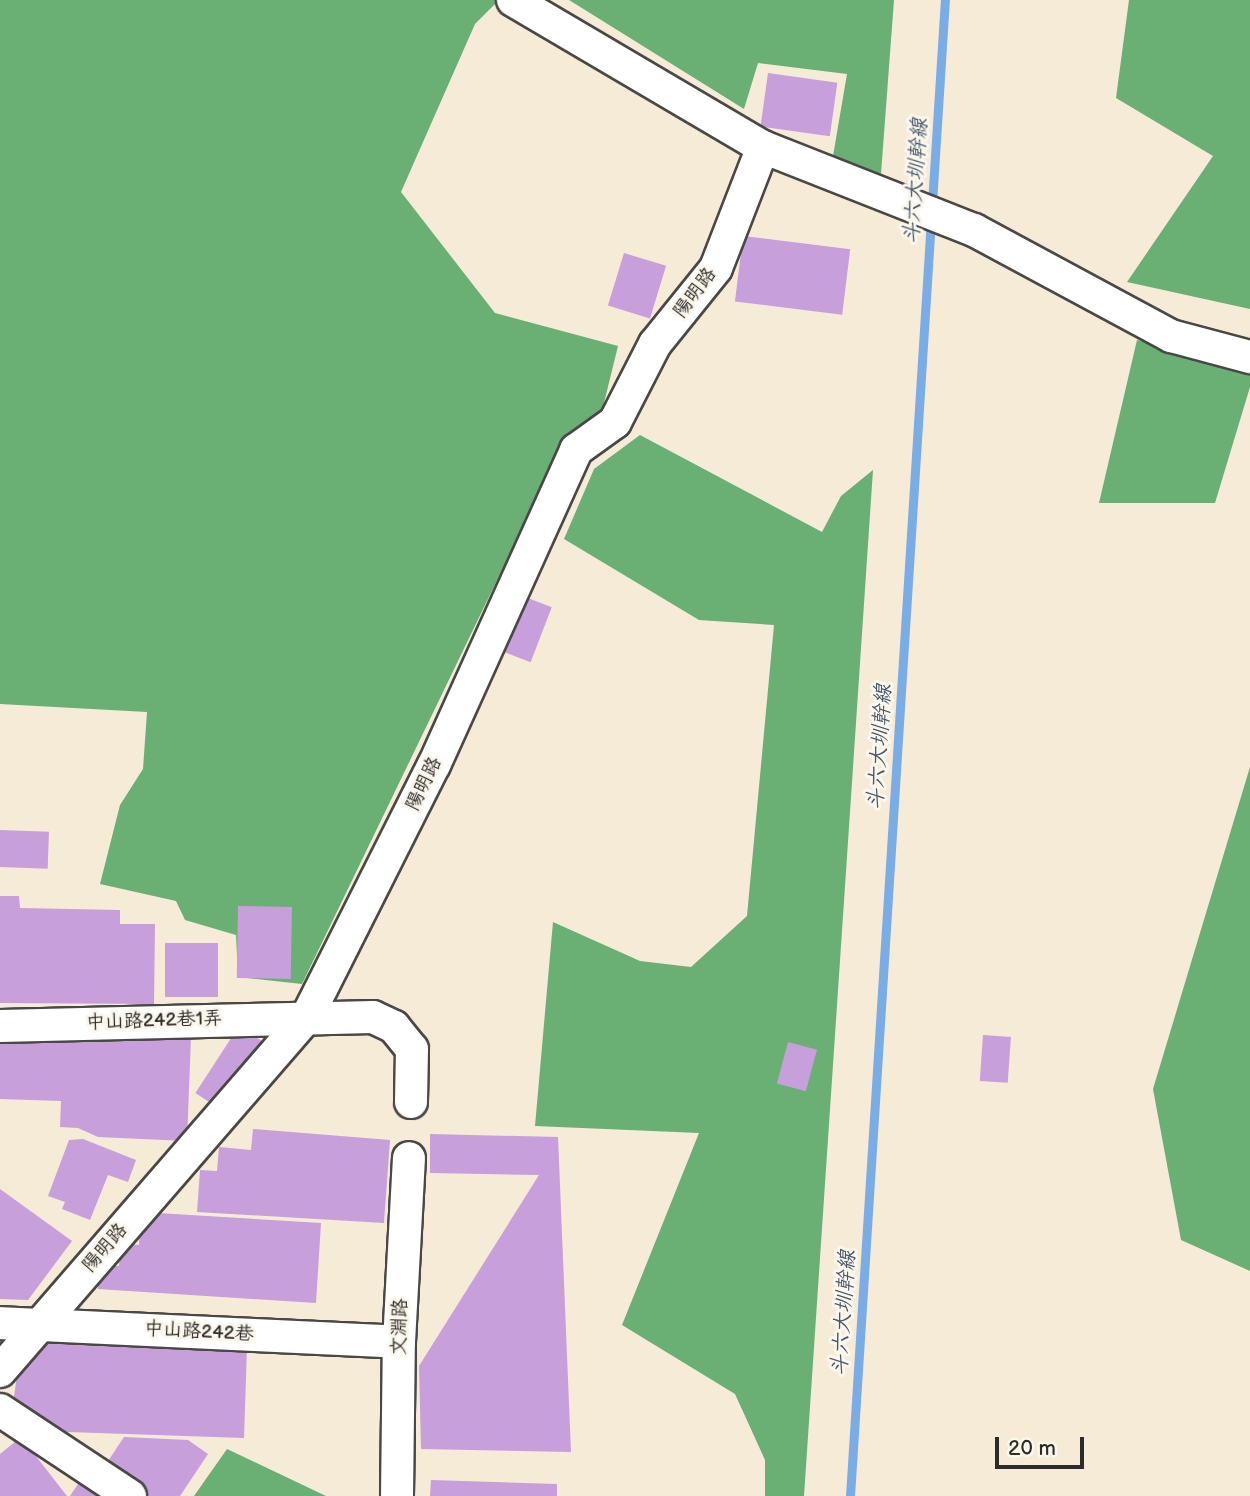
<!DOCTYPE html>
<html>
<head>
<meta charset="utf-8">
<style>
  body { margin:0 }
  #map { position:relative; width:1250px; height:1496px; overflow:hidden; background:#f5ebd6; font-family:"Balsamiq Sans","LXGW WenKai TC",sans-serif }
  div>[style] { position:absolute }
  .forest>* { inset:0; background:#6aaf74 }
  .stream>* { height:9px; margin:-4.5px; padding:0 4.5px; transform-origin:4.5px; border-radius:4.5px; background:#7aace6 }
  .building>* { inset:0; background:#c69fdb; transform-origin:0 0 }
  .roads { filter:drop-shadow(2px 0 #494845) drop-shadow(-2px 0 #494845) drop-shadow(0 2px #494845) drop-shadow(0 -2px #494845) }
  .minor>* { height:32px; margin:-16px; padding:0 16px; transform-origin:16px; border-radius:16px; background:#fff }
  span { translate:-50% -50%; white-space:nowrap; text-align:center; line-height:1.15; -webkit-text-stroke:6px #fbf7ec; paint-order:stroke }
  .street-label { font-size:19px; color:#2b2b2b }
  .water-label { font-size:21px; color:#47586c; font-style:italic }
  .scale { position:absolute; left:995px; top:1437px; width:89px; height:32px; box-sizing:border-box; border:4px solid #2b2b2b; border-top:0; padding-left:9px; font-size:21px; line-height:24px; white-space:nowrap; color:#2b2b2b; -webkit-text-stroke:5px #fbf7ec; paint-order:stroke }
</style>
</head>
<body>
<div id="map">
  <div class="forest">
    <i style="clip-path:polygon(0 0,499px 0,475px 24px,401px 192px,495px 313px,618px 346px,603px 407px,557px 456px,302px 984px,238px 977px,236px 935px,185px 920px,176px 901px,100px 884px,120px 805px,143px 769px,147px 712px,0 704px)"></i>
    <i style="clip-path:polygon(569px 0,894px 0,881px 174px,833px 156px,847px 74px,758px 63px,744px 109px)"></i>
    <i style="clip-path:polygon(1129px 0,1250px 0,1250px 309px,1127px 282px,1213px 156px,1116px 98px)"></i>
    <i style="clip-path:polygon(1137px 340px,1250px 370px,1250px 387px,1215px 503px,1099px 503px)"></i>
    <i style="clip-path:polygon(640px 435px,822px 532px,841px 496px,873px 470px,804px 1496px,765px 1496px,765px 1460px,735px 1394px,622px 1325px,699px 1133px,535px 1126px,553px 922px,640px 961px,691px 967px,747px 916px,774px 625px,699px 620px,564px 539px,594px 469px)"></i>
    <i style="clip-path:polygon(1250px 767px,1250px 1271px,1181px 1240px,1153px 1089px)"></i>
    <i style="clip-path:polygon(227px 1449px,326px 1496px,194px 1496px)"></i>
  </div>
  <div class="stream">
    <i style="left:850px;top:1496px;width:1499px;rotate:-86.37deg"></i>
  </div>
  <div class="building">
    <i style="left:768px;top:73px;width:70px;height:54px;rotate:8deg"></i>
    <i style="left:743px;top:236px;width:108px;height:66px;rotate:7deg"></i>
    <i style="left:624px;top:253px;width:44px;height:55px;rotate:17deg"></i>
    <i style="left:520px;top:595px;width:34px;height:59px;rotate:21deg"></i>
    <i style="left:0;top:830px;width:49px;height:37px;rotate:2deg"></i>
    <i style="clip-path:polygon(0 896px,19px 896px,20px 908px,120px 910px,120px 924px,155px 924px,154px 1004px,0 1003px)"></i>
    <i style="left:238px;top:906px;width:54px;height:72px;rotate:1deg"></i>
    <i style="left:218px;top:943px;width:54px;height:53px;rotate:90deg"></i>
    <i style="left:239px;top:1026px;width:31px;height:80px;rotate:33deg"></i>
    <i style="left:983px;top:1035px;width:28px;height:46px;rotate:4deg"></i>
    <i style="clip-path:polygon(191px 1037px,187px 1141px,98px 1137px,78px 1128px,60px 1127px,61px 1101px,0 1099px,0 1038px)"></i>
    <i style="left:788px;top:1042px;width:30px;height:43px;rotate:15deg"></i>
    <i style="clip-path:polygon(253px 1129px,390px 1140px,384px 1223px,197px 1212px,200px 1170px,217px 1171px,219px 1147px,251px 1150px)"></i>
    <i style="clip-path:polygon(430px 1134px,558px 1137px,571px 1452px,421px 1449px,419px 1366px,539px 1175px,430px 1173px)"></i>
    <i style="clip-path:polygon(83px 1139px,136px 1160px,128px 1182px,108px 1175px,90px 1220px,62px 1209px,65px 1202px,48px 1196px,69px 1140px)"></i>
    <i style="clip-path:polygon(0 1189px,72px 1241px,28px 1300px,0 1299px)"></i>
    <i style="clip-path:polygon(141px 1212px,321px 1223px,316px 1303px,98px 1289px,100px 1264px,119px 1266px,121px 1243px,139px 1245px)"></i>
    <i style="clip-path:polygon(41px 1340px,247px 1347px,244px 1438px,39px 1431px,12px 1410px,19px 1362px)"></i>
    <i style="clip-path:polygon(21px 1437px,67px 1496px,0 1496px,0 1454px)"></i>
    <i style="clip-path:polygon(124px 1437px,188px 1440px,208px 1454px,180px 1496px,141px 1496px,102px 1470px)"></i>
    <i style="clip-path:polygon(82px 1478px,109px 1496px,70px 1496px)"></i>
    <i style="clip-path:polygon(431px 1480px,557px 1484px,557px 1496px,430px 1496px)"></i>
  </div>
  <div class="roads">
    <div class="minor">
      <i style="left:513px;top:0;width:290px;rotate:30.5deg"></i>
      <i style="left:763px;top:147px;width:227px;rotate:21.5deg"></i>
      <i style="left:974px;top:230px;width:224px;rotate:28.3deg"></i>
      <i style="left:1171px;top:336px;width:82px;rotate:14.9deg"></i>
      <i style="left:0;top:1026px;width:373px;rotate:-1.4deg"></i>
      <i style="left:373px;top:1017px;width:23px;rotate:25deg"></i>
      <i style="left:394px;top:1027px;width:28px;rotate:51deg"></i>
      <i style="left:412px;top:1049px;width:53px;rotate:91.1deg"></i>
      <i style="left:0;top:1323px;width:399px;rotate:2.7deg"></i>
      <i style="left:0;top:1371px;width:469px;rotate:-49.1deg"></i>
      <i style="left:307px;top:1017px;width:282px;rotate:-63.3deg"></i>
      <i style="left:434px;top:765px;width:346px;rotate:-65.7deg"></i>
      <i style="left:576px;top:450px;width:48px;rotate:-35.7deg"></i>
      <i style="left:615px;top:422px;width:88px;rotate:-62.9deg"></i>
      <i style="left:655px;top:344px;width:97px;rotate:-51.2deg"></i>
      <i style="left:716px;top:268px;width:130px;rotate:-68.8deg"></i>
      <i style="left:0;top:1410px;width:156px;rotate:33.5deg"></i>
      <i style="left:397px;top:1496px;width:154px;rotate:-89.3deg"></i>
      <i style="left:399px;top:1342px;width:184px;rotate:-86.9deg"></i>
    </div>
  </div>
  <div class="street-label">
    <span style="left:695px;top:293px;rotate:-53deg">陽明路</span>
    <span style="left:424px;top:784px;rotate:-64deg">陽明路</span>
    <span style="left:154px;top:1021px;rotate:-2deg">中山路242巷1弄</span>
    <span style="left:105px;top:1248px;rotate:-49deg">陽明路</span>
    <span style="left:400px;top:1327px;rotate:-88deg">文淵路</span>
    <span style="left:199px;top:1332px;rotate:3deg">中山路242巷</span>
  </div>
  <div class="water-label">
    <span style="left:916px;top:181px;rotate:-86deg">斗六大圳幹線</span>
    <span style="left:880px;top:747px;rotate:-86deg">斗六大圳幹線</span>
    <span style="left:844px;top:1313px;rotate:-86deg">斗六大圳幹線</span>
  </div>
  <div class="scale">20 m</div>
</div>
</body>
</html>
